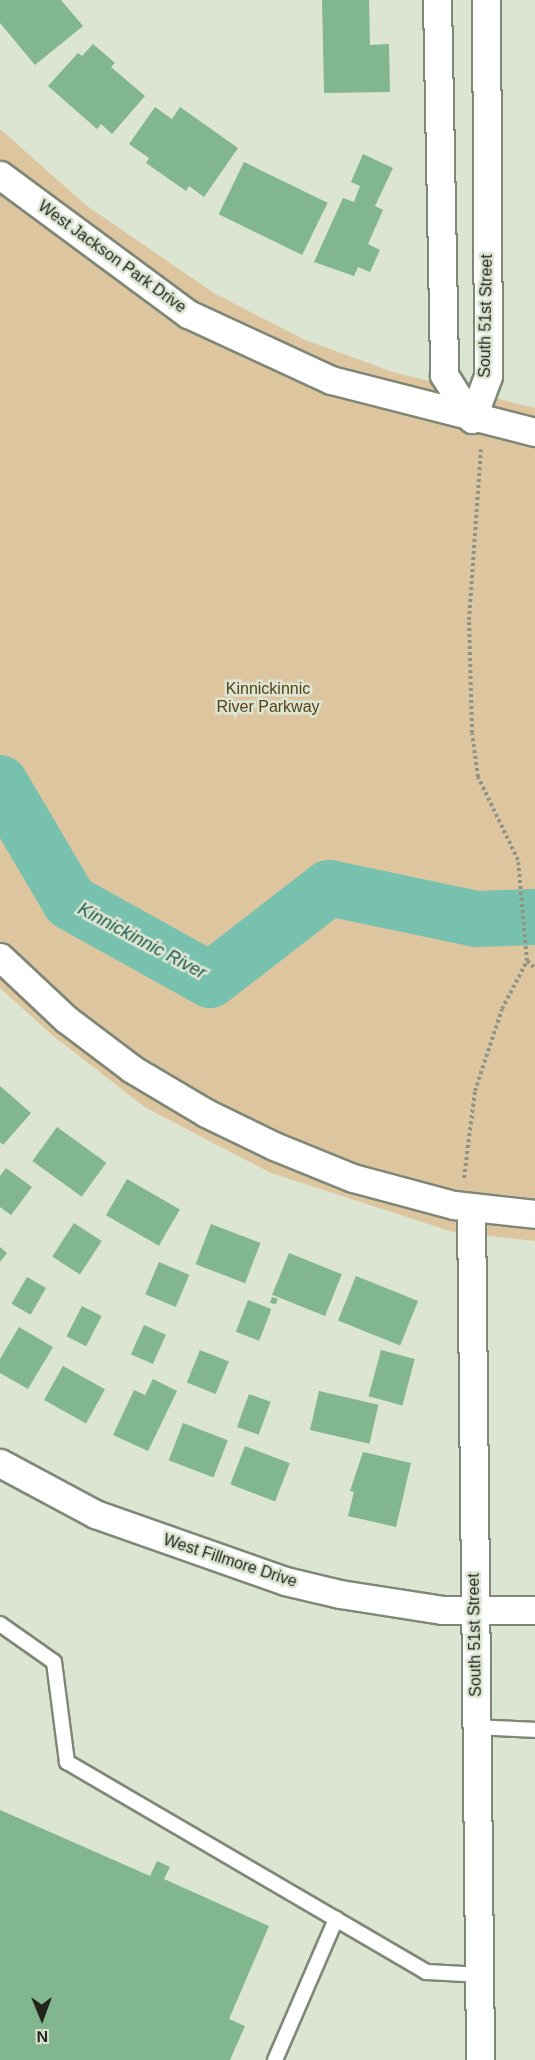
<!DOCTYPE html>
<html>
<head>
<meta charset="utf-8">
<style>
  body { margin:0 }
  #map { position:relative; width:535px; height:2060px; overflow:hidden; background:#dce5d2; font-family:Helvetica,sans-serif }
  div>[style] { position:absolute }
  .green>* { inset:0; background:#ddc69f }
  .river>* { height:56px; margin:-28px; padding:0 28px; transform-origin:28px; border-radius:28px; background:#77c1ae }
  .building>* { inset:0; background:#81b68e; transform-origin:0 0 }
  .path>* { height:4px; margin-top:-2px; transform-origin:0; background:repeating-linear-gradient(90deg,#8e9486 0 3px,transparent 0 6px) }
  .roads { filter:drop-shadow(2px 0 #7f8776) drop-shadow(-2px 0 #7f8776) drop-shadow(0 2px #7f8776) drop-shadow(0 -2px #7f8776) }
  .lane>* { height:14px; margin:-7px; padding:0 7px; transform-origin:7px; border-radius:7px; background:#fff }
  .street>* { height:27px; margin:-13.5px; padding:0 13.5px; transform-origin:13.5px; border-radius:13.5px; background:#fff }
  span { translate:-50% -50%; white-space:nowrap; text-align:center; line-height:1.15; -webkit-text-stroke:5px #dce5d2; paint-order:stroke }
  .street-label { font-size:16px; color:#21241d }
  .park-label { font-size:16px; color:#574117 }
  .water-label { font-size:18px; color:#1e5a4d; font-style:italic }
  .north { position:absolute; left:12px; top:1988px; width:60px; height:60px; -webkit-text-stroke:4px #dce5d2; paint-order:stroke; rotate:179deg; font-size:16px; font-weight:700; line-height:24px; text-align:center; color:#21241d }
  .north::after { content:''; display:block; margin:auto; width:21px; height:27px; background:#21241d; clip-path:polygon(50% 0,100% 100%,50% 72%,0 100%) }
</style>
</head>
<body>
<div id="map">
  <div class="green">
    <i style="clip-path:polygon(0 129px,87px 206px,214px 293px,303px 339px,393px 372px,535px 408px,535px 1241px,453px 1232px,271px 1173px,146px 1108px,52px 1035px,0 988px)"></i>
  </div>
  <div class="river">
    <i style="left:0;top:783px;width:138px;rotate:59.5deg"></i>
    <i style="left:70px;top:902px;width:160px;rotate:29.1deg"></i>
    <i style="left:210px;top:980px;width:150px;rotate:-37.7deg"></i>
    <i style="left:329px;top:888px;width:150px;rotate:11.9deg"></i>
    <i style="left:476px;top:919px;width:59px;rotate:-1.9deg"></i>
  </div>
  <div class="building">
    <i style="clip-path:polygon(0 0,61px 0,83px 26px,35px 65px,0 23px)"></i>
    <i style="clip-path:polygon(322px 0,369px 0,370px 45px,389px 44px,390px 92px,324px 93px)"></i>
    <i style="clip-path:polygon(93px 44px,115px 63px,111px 67px,145px 96px,112px 134px,101px 124px,97px 129px,48px 86px,78px 53px,82px 56px)"></i>
    <i style="clip-path:polygon(155px 107px,172px 119px,180px 107px,238px 148px,204px 197px,189px 186px,186px 191px,146px 163px,149px 158px,129px 144px)"></i>
    <i style="clip-path:polygon(363px 154px,393px 168px,375px 206px,383px 210px,368px 244px,380px 250px,370px 272px,358px 267px,354px 276px,314px 262px,343px 198px,354px 202px,360px 186px,351px 182px)"></i>
    <i style="left:244px;top:162px;width:93px;height:58px;rotate:26deg"></i>
    <i style="clip-path:polygon(0 1086px,31px 1113px,3px 1145px,0 1142px)"></i>
    <i style="left:57px;top:1127px;width:61px;height:42px;rotate:36deg"></i>
    <i style="clip-path:polygon(6px 1168px,32px 1187px,11px 1215px,0 1207px,0 1176px)"></i>
    <i style="left:127px;top:1179px;width:61px;height:42px;rotate:30deg"></i>
    <i style="left:74px;top:1223px;width:33px;height:40px;rotate:33deg"></i>
    <i style="left:211px;top:1224px;width:53px;height:43px;rotate:21deg"></i>
    <i style="clip-path:polygon(0 1247px,7px 1253px,0 1262px)"></i>
    <i style="left:289px;top:1253px;width:57px;height:45px;rotate:22deg"></i>
    <i style="left:159px;top:1262px;width:33px;height:35px;rotate:23deg"></i>
    <i style="left:356px;top:1276px;width:67px;height:48px;rotate:22deg"></i>
    <i style="left:27px;top:1277px;width:22px;height:31px;rotate:30deg"></i>
    <i style="left:272px;top:1297px;width:6px;height:6px;rotate:18deg"></i>
    <i style="left:248px;top:1300px;width:25px;height:34px;rotate:21deg"></i>
    <i style="left:82px;top:1306px;width:22px;height:34px;rotate:27deg"></i>
    <i style="left:144px;top:1325px;width:24px;height:32px;rotate:24deg"></i>
    <i style="clip-path:polygon(19px 1327px,53px 1347px,28px 1389px,0 1373px,0 1359px)"></i>
    <i style="left:200px;top:1350px;width:31px;height:35px;rotate:22deg"></i>
    <i style="left:381px;top:1350px;width:35px;height:48px;rotate:15deg"></i>
    <i style="left:63px;top:1366px;width:48px;height:39px;rotate:29deg"></i>
    <i style="clip-path:polygon(153px 1379px,177px 1391px,148px 1451px,113px 1435px,134px 1390px,145px 1395px)"></i>
    <i style="left:319px;top:1391px;width:61px;height:40px;rotate:13deg"></i>
    <i style="left:249px;top:1394px;width:23px;height:35px;rotate:20deg"></i>
    <i style="left:183px;top:1423px;width:48px;height:40px;rotate:21deg"></i>
    <i style="left:245px;top:1446px;width:48px;height:41px;rotate:21deg"></i>
    <i style="clip-path:polygon(363px 1452px,411px 1463px,396px 1527px,348px 1516px,354px 1492px,350px 1491px)"></i>
    <i style="clip-path:polygon(0 1810px,150px 1876px,157px 1861px,170px 1867px,164px 1879px,269px 1926px,229px 2019px,245px 2026px,230px 2060px,0 2060px)"></i>
  </div>
  <div class="path">
    <i style="left:527px;top:961px;width:11px;rotate:41deg"></i>
    <i style="left:464px;top:1178px;width:88px;rotate:-82.8deg"></i>
    <i style="left:475px;top:1091px;width:86px;rotate:-71.8deg"></i>
    <i style="left:502px;top:1009px;width:54px;rotate:-62.5deg"></i>
    <i style="left:527px;top:961px;width:101px;rotate:-95.1deg"></i>
    <i style="left:518px;top:860px;width:92px;rotate:-115.7deg"></i>
    <i style="left:478px;top:777px;width:44px;rotate:-97.8deg"></i>
    <i style="left:472px;top:733px;width:113px;rotate:-91.5deg"></i>
    <i style="left:469px;top:620px;width:171px;rotate:-86deg"></i>
  </div>
  <div class="roads">
    <div class="lane">
      <i style="left:0;top:1624px;width:66px;rotate:35.1deg"></i>
      <i style="left:54px;top:1662px;width:101px;rotate:82.6deg"></i>
      <i style="left:67px;top:1762px;width:416px;rotate:30.3deg"></i>
      <i style="left:426px;top:1972px;width:53px;rotate:3.2deg"></i>
      <i style="left:476px;top:1727px;width:59px;rotate:2.9deg"></i>
      <i style="left:275px;top:2060px;width:154px;rotate:-66.6deg"></i>
    </div>
    <div class="street">
      <i style="left:437px;top:0;width:375px;rotate:88.9deg"></i>
      <i style="left:444px;top:375px;width:52px;rotate:57.5deg"></i>
      <i style="left:0;top:175px;width:234px;rotate:36.5deg"></i>
      <i style="left:188px;top:314px;width:157px;rotate:24.8deg"></i>
      <i style="left:331px;top:380px;width:211px;rotate:14.3deg"></i>
      <i style="left:472px;top:419px;width:46px;rotate:-69.6deg"></i>
      <i style="left:488px;top:376px;width:376px;rotate:-90.3deg"></i>
      <i style="left:0;top:957px;width:91px;rotate:43.2deg"></i>
      <i style="left:66px;top:1019px;width:83px;rotate:37.1deg"></i>
      <i style="left:132px;top:1069px;width:86px;rotate:30.7deg"></i>
      <i style="left:206px;top:1113px;width:76px;rotate:25.9deg"></i>
      <i style="left:274px;top:1146px;width:85px;rotate:22.1deg"></i>
      <i style="left:353px;top:1178px;width:105px;rotate:15deg"></i>
      <i style="left:454px;top:1205px;width:81px;rotate:6.3deg"></i>
      <i style="left:471px;top:1209px;width:851px;rotate:89.39deg"></i>
      <i style="left:0;top:1463px;width:108px;rotate:28.2deg"></i>
      <i style="left:95px;top:1514px;width:201px;rotate:19.4deg"></i>
      <i style="left:285px;top:1581px;width:57px;rotate:13.3deg"></i>
      <i style="left:340px;top:1594px;width:103px;rotate:8.9deg"></i>
      <i style="left:442px;top:1610px;width:93px"></i>
    </div>
  </div>
  <div class="street-label">
    <span style="left:112px;top:257px;rotate:36deg">West Jackson Park Drive</span>
    <span style="left:486px;top:316px;rotate:-89deg">South 51st Street</span>
    <span style="left:230px;top:1561px;rotate:18deg">West Fillmore Drive</span>
    <span style="left:475px;top:1635px;rotate:-91deg">South 51st Street</span>
  </div>
  <div class="park-label">
    <span style="left:268px;top:698px">Kinnickinnic<br>River Parkway</span>
  </div>
  <div class="water-label">
    <span style="left:142px;top:941px;rotate:28deg">Kinnickinnic River</span>
  </div>
  <div class="north">N</div>
</div>
</body>
</html>
